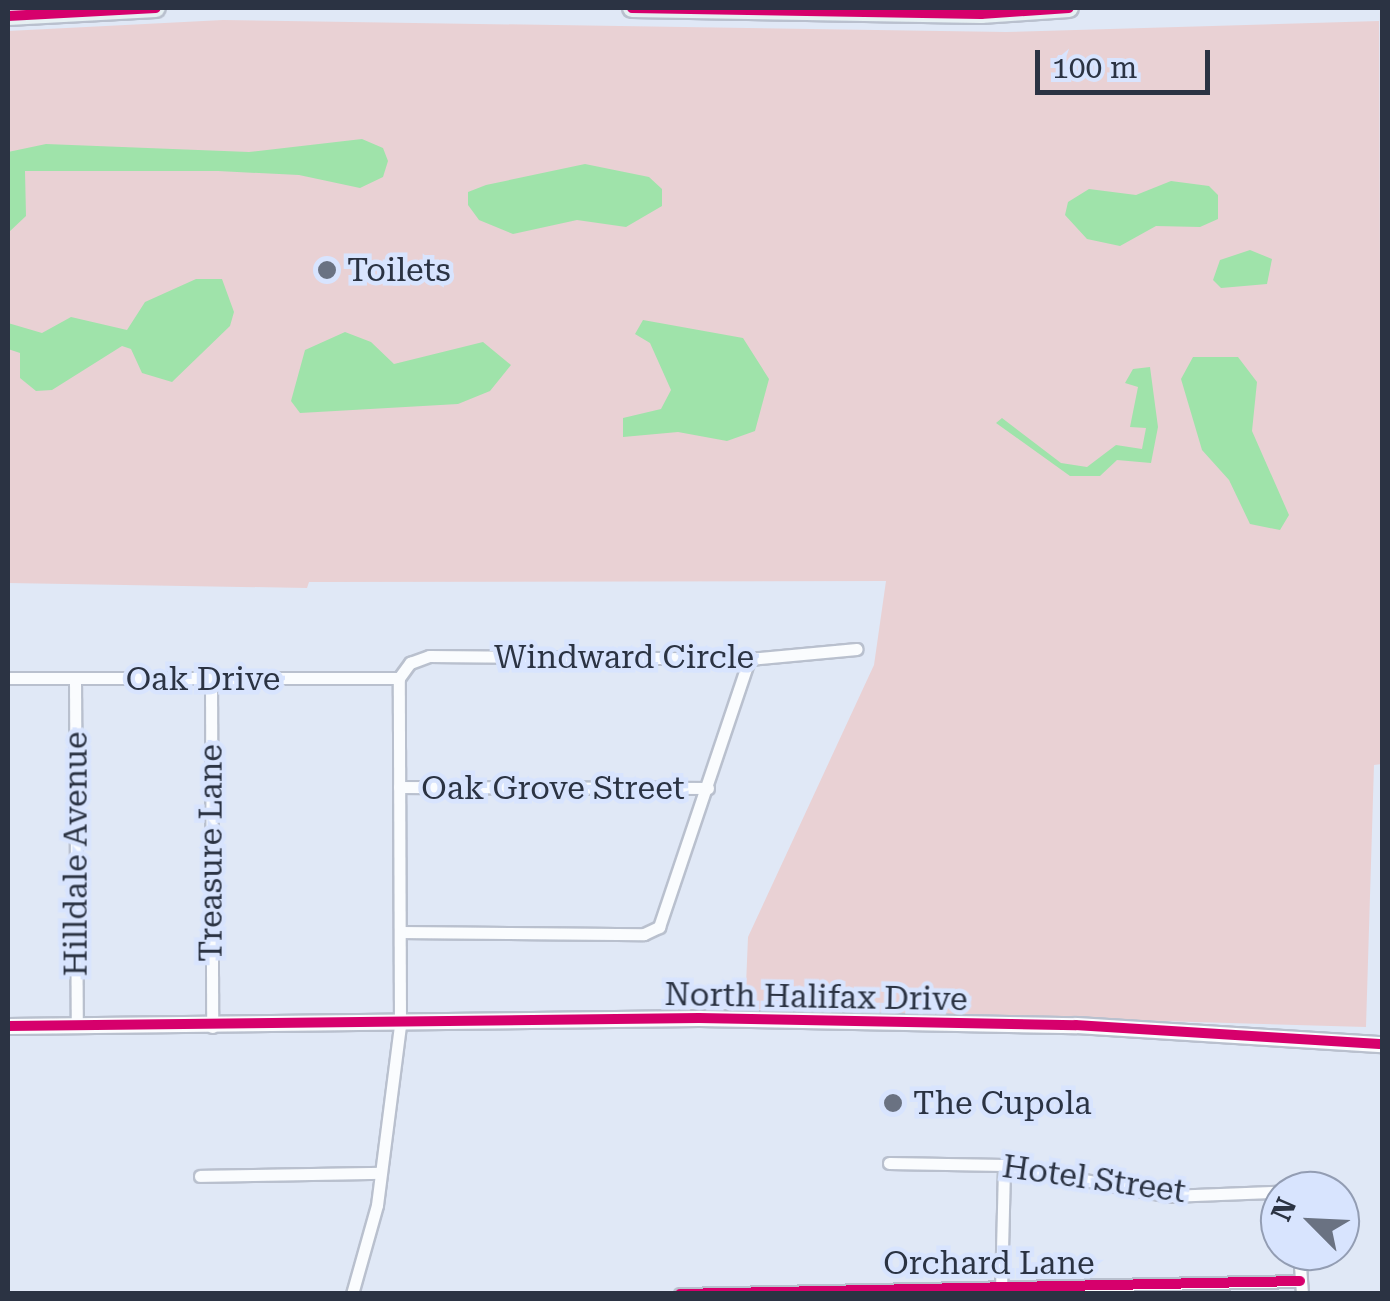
<!DOCTYPE html>
<html>
<head>
<meta charset="utf-8">
<style>
  body { margin:0 }
  #map { position:relative; width:1390px; height:1301px; overflow:hidden; background:#e0e8f6; font-family:"Roboto Serif",serif }
  div>[style] { position:absolute }
  .green>* { inset:0; background:#e9d1d4 }
  .water>* { inset:0; background:#9fe3aa }
  .roads { filter:drop-shadow(2px 0 #b9c0ce) drop-shadow(-2px 0 #b9c0ce) drop-shadow(0 2px #b9c0ce) drop-shadow(0 -2px #b9c0ce) }
  .minor>* { height:11px; margin:-5.5px; padding:0 5.5px; transform-origin:5.5px; border-radius:5.5px; background:#fafcfe }
  .tertiary>* { height:15px; margin:-7.5px; padding:0 7.5px; transform-origin:7.5px; border-radius:7.5px; background:#fafcfe }
  .primary>* { height:18px; margin:-9px; padding:0 9px; transform-origin:9px; border-radius:9px; background:#e6f0f3 }
  .cycleway>* { height:10px; margin:-5px; padding:0 5px; transform-origin:5px; border-radius:5px; background:#d6006c }
  .dots>* { width:28px; height:28px; translate:-50% -50%; box-sizing:border-box; border:5px solid #d8e4fe; border-radius:50% }
  span { translate:-50% -50%; white-space:nowrap; text-align:center; line-height:1.15; -webkit-text-stroke:9px #d8e4fe; paint-order:stroke }
  .poi-label { font-size:32px; color:#2b3343 }
  .left { translate:0 -50%; text-align:left }
  .street-label { font-size:32px; color:#2b3343 }
  .frame { position:absolute; inset:0; border:10px solid #2b3343; pointer-events:none }
  .north { position:absolute; left:1260px; top:1171px; width:100px; height:100px; box-sizing:border-box; background:#d8e4fe; border:2px solid #939db3; border-radius:50%; rotate:294deg; font-size:28px; font-weight:700; line-height:40px; text-align:center; color:#2b3343 }
  .north::after { content:''; display:block; margin:auto; width:35px; height:45px; background:#6a7282; clip-path:polygon(50% 0,100% 100%,50% 72%,0 100%) }
  .scale { position:absolute; left:1035px; top:50px; width:175px; height:45px; box-sizing:border-box; border:5px solid #2b3343; border-top:0; padding-left:12px; font-size:30px; line-height:35px; white-space:nowrap; color:#2b3343; -webkit-text-stroke:8px #d8e4fe; paint-order:stroke }
</style>
</head>
<body>
<div id="map">
  <div class="green">
    <i style="clip-path:polygon(223px 20px,1006px 32px,1379px 21px,1382px 764px,1374px 765px,1366px 1027px,745px 1009px,748px 937px,874px 665px,886px 581px,309px 582px,307px 588px,8px 583px,8px 31px)"></i>
  </div>
  <div class="water">
    <i style="clip-path:polygon(362px 139px,383px 148px,388px 161px,383px 177px,360px 188px,299px 175px,218px 171px,25px 171px,26px 216px,8px 233px,8px 152px,46px 144px,249px 152px)"></i>
    <i style="clip-path:polygon(585px 164px,649px 177px,662px 189px,662px 206px,626px 227px,577px 220px,513px 234px,479px 220px,468px 205px,468px 192px,486px 185px)"></i>
    <i style="clip-path:polygon(1171px 181px,1209px 186px,1218px 195px,1218px 219px,1200px 227px,1156px 226px,1120px 246px,1087px 239px,1065px 215px,1068px 202px,1089px 189px,1136px 195px)"></i>
    <i style="clip-path:polygon(1250px 250px,1272px 259px,1267px 284px,1221px 288px,1213px 280px,1220px 260px)"></i>
    <i style="clip-path:polygon(196px 279px,222px 279px,234px 312px,230px 326px,172px 382px,142px 373px,131px 349px,122px 346px,52px 390px,36px 391px,20px 378px,20px 353px,8px 349px,8px 323px,42px 333px,71px 317px,127px 330px,145px 302px)"></i>
    <i style="clip-path:polygon(643px 320px,743px 338px,769px 379px,755px 431px,727px 441px,678px 432px,623px 437px,623px 418px,661px 409px,671px 390px,650px 343px,635px 334px)"></i>
    <i style="clip-path:polygon(345px 332px,371px 342px,394px 364px,483px 342px,511px 365px,490px 391px,458px 404px,300px 413px,291px 401px,305px 350px)"></i>
    <i style="clip-path:polygon(1193px 357px,1238px 357px,1257px 382px,1252px 431px,1289px 515px,1280px 530px,1250px 524px,1229px 480px,1202px 450px,1181px 379px)"></i>
    <i style="clip-path:polygon(1150px 367px,1158px 427px,1151px 463px,1117px 460px,1100px 476px,1070px 476px,996px 423px,1002px 418px,1061px 463px,1087px 467px,1116px 445px,1142px 449px,1146px 428px,1130px 427px,1138px 387px,1125px 383px,1133px 369px)"></i>
  </div>
  <div class="roads">
    <div class="minor">
      <i style="left:8px;top:678px;width:391px"></i>
      <i style="left:399px;top:678px;width:19px;rotate:-54deg"></i>
      <i style="left:410px;top:663px;width:20px;rotate:-20deg"></i>
      <i style="left:429px;top:656px;width:320px;rotate:0.5deg"></i>
      <i style="left:749px;top:659px;width:108px;rotate:-5.3deg"></i>
      <i style="left:211px;top:679px;width:348px;rotate:89.8deg"></i>
      <i style="left:75px;top:680px;width:347px;rotate:89.7deg"></i>
      <i style="left:399px;top:787px;width:309px;rotate:0.2deg"></i>
      <i style="left:400px;top:932px;width:244px;rotate:0.5deg"></i>
      <i style="left:644px;top:934px;width:17px;rotate:-25deg"></i>
      <i style="left:659px;top:927px;width:283px;rotate:-71.4deg"></i>
      <i style="left:889px;top:1163px;width:115px;rotate:1deg"></i>
      <i style="left:1004px;top:1165px;width:168px;rotate:10.6deg"></i>
      <i style="left:1169px;top:1196px;width:128px;rotate:-2.2deg"></i>
      <i style="left:200px;top:1176px;width:179px;rotate:-1deg"></i>
      <i style="left:1299px;top:1251px;width:43px;rotate:86deg"></i>
      <i style="left:1001px;top:1291px;width:126px;rotate:-88.6deg"></i>
      <i style="left:352px;top:1294px;width:92px;rotate:-74.3deg"></i>
      <i style="left:377px;top:1205px;width:180px;rotate:-82.7deg"></i>
      <i style="left:400px;top:1026px;width:348px;rotate:-90.2deg"></i>
      <i style="left:680px;top:1294px;width:620px;rotate:-1.2deg"></i>
    </div>
    <div class="tertiary">
      <i style="left:8px;top:1026px;width:691px;rotate:-0.66deg"></i>
      <i style="left:699px;top:1018px;width:377px;rotate:1.1deg"></i>
      <i style="left:1076px;top:1025px;width:307px;rotate:3.6deg"></i>
    </div>
    <div class="primary">
      <i style="left:632px;top:8px;width:349px;rotate:1deg"></i>
      <i style="left:981px;top:14px;width:88px;rotate:-3.9deg"></i>
      <i style="left:8px;top:16px;width:148px;rotate:-3.1deg"></i>
    </div>
  </div>
  <div class="cycleway">
    <i style="left:632px;top:8px;width:349px;rotate:1deg"></i>
    <i style="left:981px;top:14px;width:88px;rotate:-3.9deg"></i>
    <i style="left:8px;top:16px;width:148px;rotate:-3.1deg"></i>
    <i style="left:8px;top:1026px;width:691px;rotate:-0.66deg"></i>
    <i style="left:699px;top:1018px;width:377px;rotate:1.1deg"></i>
    <i style="left:1076px;top:1025px;width:307px;rotate:3.6deg"></i>
    <i style="left:680px;top:1294px;width:620px;rotate:-1.2deg"></i>
  </div>
  <div class="dots">
    <i style="left:327px;top:270px;background:#6a7282"></i>
    <i style="left:893px;top:1103px;background:#6a7282"></i>
  </div>
  <div class="poi-label">
    <span class="left" style="left:347px;top:270px">Toilets</span>
    <span class="left" style="left:913px;top:1103px">The Cupola</span>
  </div>
  <div class="street-label">
    <span style="left:624px;top:657px">Windward Circle</span>
    <span style="left:203px;top:679px">Oak Drive</span>
    <span style="left:553px;top:788px">Oak Grove Street</span>
    <span style="left:211px;top:853px;rotate:-90deg">Treasure Lane</span>
    <span style="left:76px;top:854px;rotate:-90deg">Hilldale Avenue</span>
    <span style="left:816px;top:997px;rotate:1deg">North Halifax Drive</span>
    <span style="left:1094px;top:1179px;rotate:8deg">Hotel Street</span>
    <span style="left:989px;top:1263px">Orchard Lane</span>
  </div>
  <div class="frame"></div>
  <div class="north">N</div>
  <div class="scale">100 m</div>
</div>
</body>
</html>
